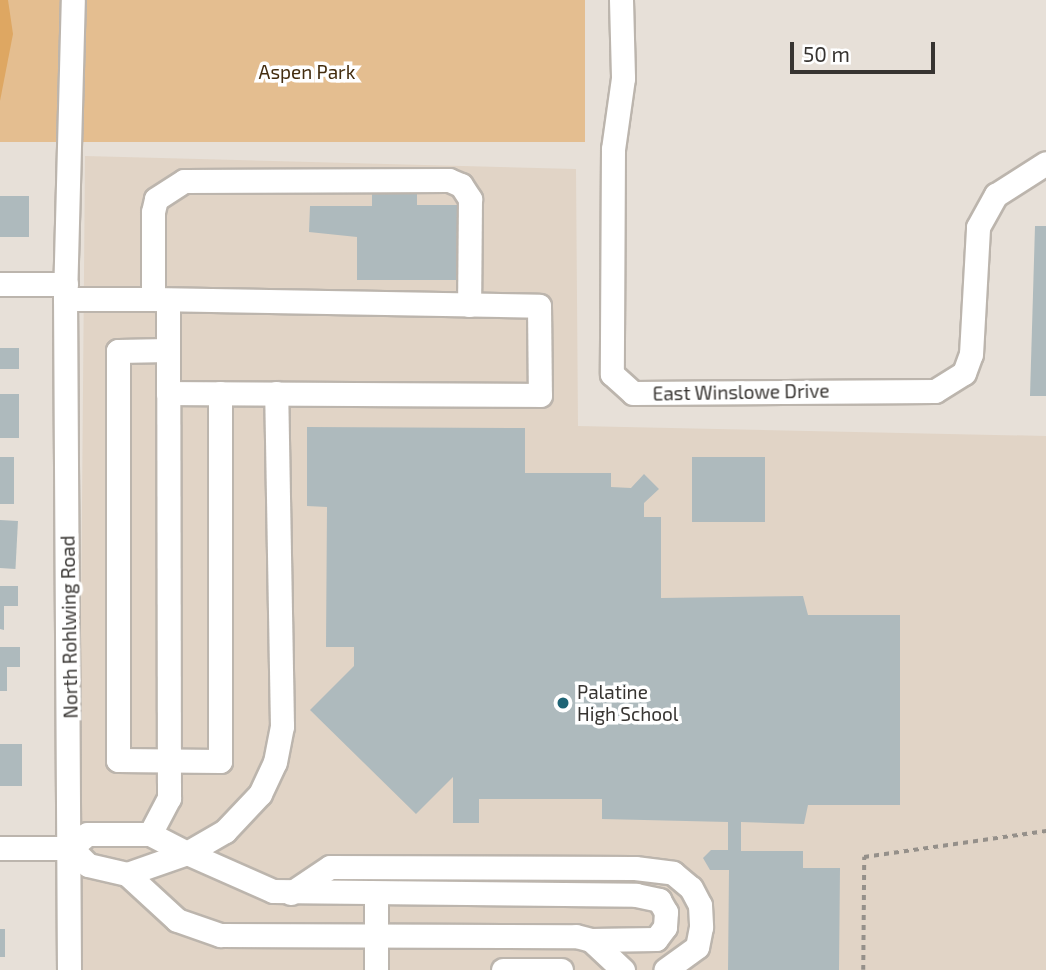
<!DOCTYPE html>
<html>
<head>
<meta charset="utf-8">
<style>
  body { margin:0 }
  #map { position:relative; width:1046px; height:970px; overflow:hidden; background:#e7e0d8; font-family:"Exo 2",sans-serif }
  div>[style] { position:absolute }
  .built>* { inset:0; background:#e1d4c6 }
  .green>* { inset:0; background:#e4be90; transform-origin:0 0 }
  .water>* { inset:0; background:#dea762 }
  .building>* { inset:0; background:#aebabd; transform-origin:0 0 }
  .path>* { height:3.5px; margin-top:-1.75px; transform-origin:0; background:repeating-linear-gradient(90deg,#95908a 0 5px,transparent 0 10px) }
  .roads { filter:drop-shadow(2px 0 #bcb5ad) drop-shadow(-2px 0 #bcb5ad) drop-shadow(0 2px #bcb5ad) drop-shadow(0 -2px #bcb5ad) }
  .minor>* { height:23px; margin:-11.5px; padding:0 11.5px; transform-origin:11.5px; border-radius:11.5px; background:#fff }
  .dots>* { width:19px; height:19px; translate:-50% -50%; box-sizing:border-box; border:4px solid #fff; border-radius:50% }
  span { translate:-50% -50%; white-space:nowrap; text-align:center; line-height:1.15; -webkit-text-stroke:7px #fff; paint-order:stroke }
  .park-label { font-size:19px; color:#432c0e }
  .street-label { font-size:19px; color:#373431 }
  .poi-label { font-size:19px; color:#373431 }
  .left { translate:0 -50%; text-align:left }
  .scale { position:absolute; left:790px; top:42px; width:145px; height:32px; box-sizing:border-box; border:4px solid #373431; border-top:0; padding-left:9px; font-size:21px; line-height:24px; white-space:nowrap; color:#373431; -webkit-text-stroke:5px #fff; paint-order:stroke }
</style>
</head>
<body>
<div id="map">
  <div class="built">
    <i style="clip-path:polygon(85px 156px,576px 169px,578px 426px,1046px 436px,1046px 970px,78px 970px)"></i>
  </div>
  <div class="green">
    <i style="left:0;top:0;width:585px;height:142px"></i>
  </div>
  <div class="water">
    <i style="clip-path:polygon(0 0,8px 0,13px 34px,0 101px)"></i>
  </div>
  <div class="building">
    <i style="clip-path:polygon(372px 188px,417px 188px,417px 205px,460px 205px,460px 280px,357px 280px,357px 237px,309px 232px,310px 206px,372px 206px)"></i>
    <i style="left:0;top:196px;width:29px;height:41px"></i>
    <i style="clip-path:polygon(1035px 226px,1046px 226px,1046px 396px,1030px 396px)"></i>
    <i style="left:0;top:348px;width:19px;height:21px"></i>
    <i style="left:0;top:394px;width:19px;height:44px"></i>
    <i style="clip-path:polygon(307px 427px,525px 428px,525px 473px,611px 473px,611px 487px,631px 488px,644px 474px,659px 489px,644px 503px,644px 517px,661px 517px,661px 598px,803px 596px,808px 615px,900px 615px,900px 805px,808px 805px,804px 824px,741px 822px,741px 851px,803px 851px,803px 868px,840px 868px,839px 970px,728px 970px,729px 870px,710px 870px,703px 858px,711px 850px,728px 850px,728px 822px,602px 819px,602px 799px,479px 799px,479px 823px,453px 823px,453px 777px,416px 814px,310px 710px,354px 666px,354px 647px,326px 647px,327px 507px,307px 506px)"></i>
    <i style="left:0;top:457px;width:14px;height:47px"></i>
    <i style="left:692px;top:457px;width:73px;height:65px"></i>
    <i style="left:0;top:520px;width:18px;height:48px;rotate:3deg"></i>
    <i style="clip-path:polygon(0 586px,18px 586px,18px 606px,4px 606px,4px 630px,0 629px)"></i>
    <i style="clip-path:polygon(0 647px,20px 647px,20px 667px,7px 667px,7px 691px,0 691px)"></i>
    <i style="left:0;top:744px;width:22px;height:42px"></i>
    <i style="left:0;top:929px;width:5px;height:28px"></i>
  </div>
  <div class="path">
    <i style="left:863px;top:970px;width:113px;rotate:-89.5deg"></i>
    <i style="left:864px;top:857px;width:184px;rotate:-8.1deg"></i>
  </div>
  <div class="roads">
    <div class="minor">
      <i style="left:621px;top:0;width:78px;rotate:88.5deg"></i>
      <i style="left:623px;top:78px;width:72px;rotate:98deg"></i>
      <i style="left:613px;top:149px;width:225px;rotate:90.3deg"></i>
      <i style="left:612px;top:374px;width:28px;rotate:42deg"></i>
      <i style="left:633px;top:393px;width:302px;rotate:-0.4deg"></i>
      <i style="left:935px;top:391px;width:34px;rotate:-32deg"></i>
      <i style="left:964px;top:373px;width:20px;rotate:-70deg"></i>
      <i style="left:971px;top:354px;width:127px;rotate:-86.8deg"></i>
      <i style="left:978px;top:227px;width:37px;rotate:-61deg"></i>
      <i style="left:996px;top:195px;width:59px;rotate:-32.6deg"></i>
      <i style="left:0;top:284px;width:66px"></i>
      <i style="left:65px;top:299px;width:88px"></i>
      <i style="left:153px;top:299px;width:386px;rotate:1deg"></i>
      <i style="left:539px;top:306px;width:89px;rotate:89.4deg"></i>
      <i style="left:540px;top:395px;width:372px;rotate:-179.7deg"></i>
      <i style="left:168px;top:393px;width:93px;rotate:-90deg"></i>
      <i style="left:153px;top:299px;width:87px;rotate:-90deg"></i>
      <i style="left:153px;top:212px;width:13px;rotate:-77deg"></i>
      <i style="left:156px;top:199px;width:33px;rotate:-33deg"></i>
      <i style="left:184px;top:181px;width:265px;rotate:-0.2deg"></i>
      <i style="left:449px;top:180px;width:13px;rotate:23deg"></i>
      <i style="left:461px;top:185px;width:17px;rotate:57deg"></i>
      <i style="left:470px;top:199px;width:106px;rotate:90.5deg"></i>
      <i style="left:168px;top:350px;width:50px;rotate:178.9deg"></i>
      <i style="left:118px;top:351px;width:409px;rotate:90deg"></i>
      <i style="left:118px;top:760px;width:102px;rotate:0.6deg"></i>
      <i style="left:220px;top:761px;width:368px;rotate:-90deg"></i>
      <i style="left:150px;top:834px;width:42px;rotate:27.2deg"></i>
      <i style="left:187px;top:853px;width:44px;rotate:-30.1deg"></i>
      <i style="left:225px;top:831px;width:51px;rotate:-46.6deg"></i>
      <i style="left:260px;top:794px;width:35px;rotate:-65deg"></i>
      <i style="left:275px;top:762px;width:37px;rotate:-79deg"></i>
      <i style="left:282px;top:726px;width:333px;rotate:-91deg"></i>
      <i style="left:0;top:848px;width:71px"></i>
      <i style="left:71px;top:848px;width:24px;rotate:45deg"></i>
      <i style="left:88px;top:865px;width:40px;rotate:13deg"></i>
      <i style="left:127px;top:874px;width:68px;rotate:42.6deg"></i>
      <i style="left:177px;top:920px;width:46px;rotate:19.2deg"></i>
      <i style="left:220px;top:935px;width:356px;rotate:0.2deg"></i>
      <i style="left:576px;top:936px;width:16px;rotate:15deg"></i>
      <i style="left:591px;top:940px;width:44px;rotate:43.2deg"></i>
      <i style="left:71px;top:848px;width:21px;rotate:-41deg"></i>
      <i style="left:87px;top:834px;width:63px"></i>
      <i style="left:150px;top:834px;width:41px;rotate:-62.2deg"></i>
      <i style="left:169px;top:798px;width:405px;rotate:-90.1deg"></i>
      <i style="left:127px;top:874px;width:64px;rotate:-19.3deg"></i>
      <i style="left:187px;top:853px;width:94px;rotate:23.8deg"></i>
      <i style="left:273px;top:891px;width:363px;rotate:0.6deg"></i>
      <i style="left:636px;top:895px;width:24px;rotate:12deg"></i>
      <i style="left:659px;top:900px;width:14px;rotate:60deg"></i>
      <i style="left:666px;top:912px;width:15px;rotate:94deg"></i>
      <i style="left:665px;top:927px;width:15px;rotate:127deg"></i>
      <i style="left:656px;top:939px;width:65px;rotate:179.1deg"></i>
      <i style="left:291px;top:893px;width:47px;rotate:-33.7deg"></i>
      <i style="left:330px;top:867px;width:305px;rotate:0.2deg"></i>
      <i style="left:635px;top:868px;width:38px;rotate:7deg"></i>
      <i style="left:673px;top:873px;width:23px;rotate:40deg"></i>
      <i style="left:691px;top:888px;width:19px;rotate:62deg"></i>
      <i style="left:700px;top:905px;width:22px;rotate:87deg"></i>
      <i style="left:701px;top:927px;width:20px;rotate:101deg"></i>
      <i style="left:697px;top:947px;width:39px;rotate:144deg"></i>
      <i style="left:69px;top:970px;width:671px;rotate:-90.34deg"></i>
      <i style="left:65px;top:299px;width:299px;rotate:-88.5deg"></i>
      <i style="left:376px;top:970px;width:74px;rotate:-90deg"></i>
      <i style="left:503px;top:970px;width:58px"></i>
    </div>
  </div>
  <div class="dots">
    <i style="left:563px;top:703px;background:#1e6475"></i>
  </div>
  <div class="park-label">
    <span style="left:307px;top:72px">Aspen Park</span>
  </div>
  <div class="street-label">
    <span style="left:741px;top:392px;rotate:-1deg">East Winslowe Drive</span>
    <span style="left:69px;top:627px;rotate:-91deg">North Rohlwing Road</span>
  </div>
  <div class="poi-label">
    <span class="left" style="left:577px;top:703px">Palatine<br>High School</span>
  </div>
  <div class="scale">50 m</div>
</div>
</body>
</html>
